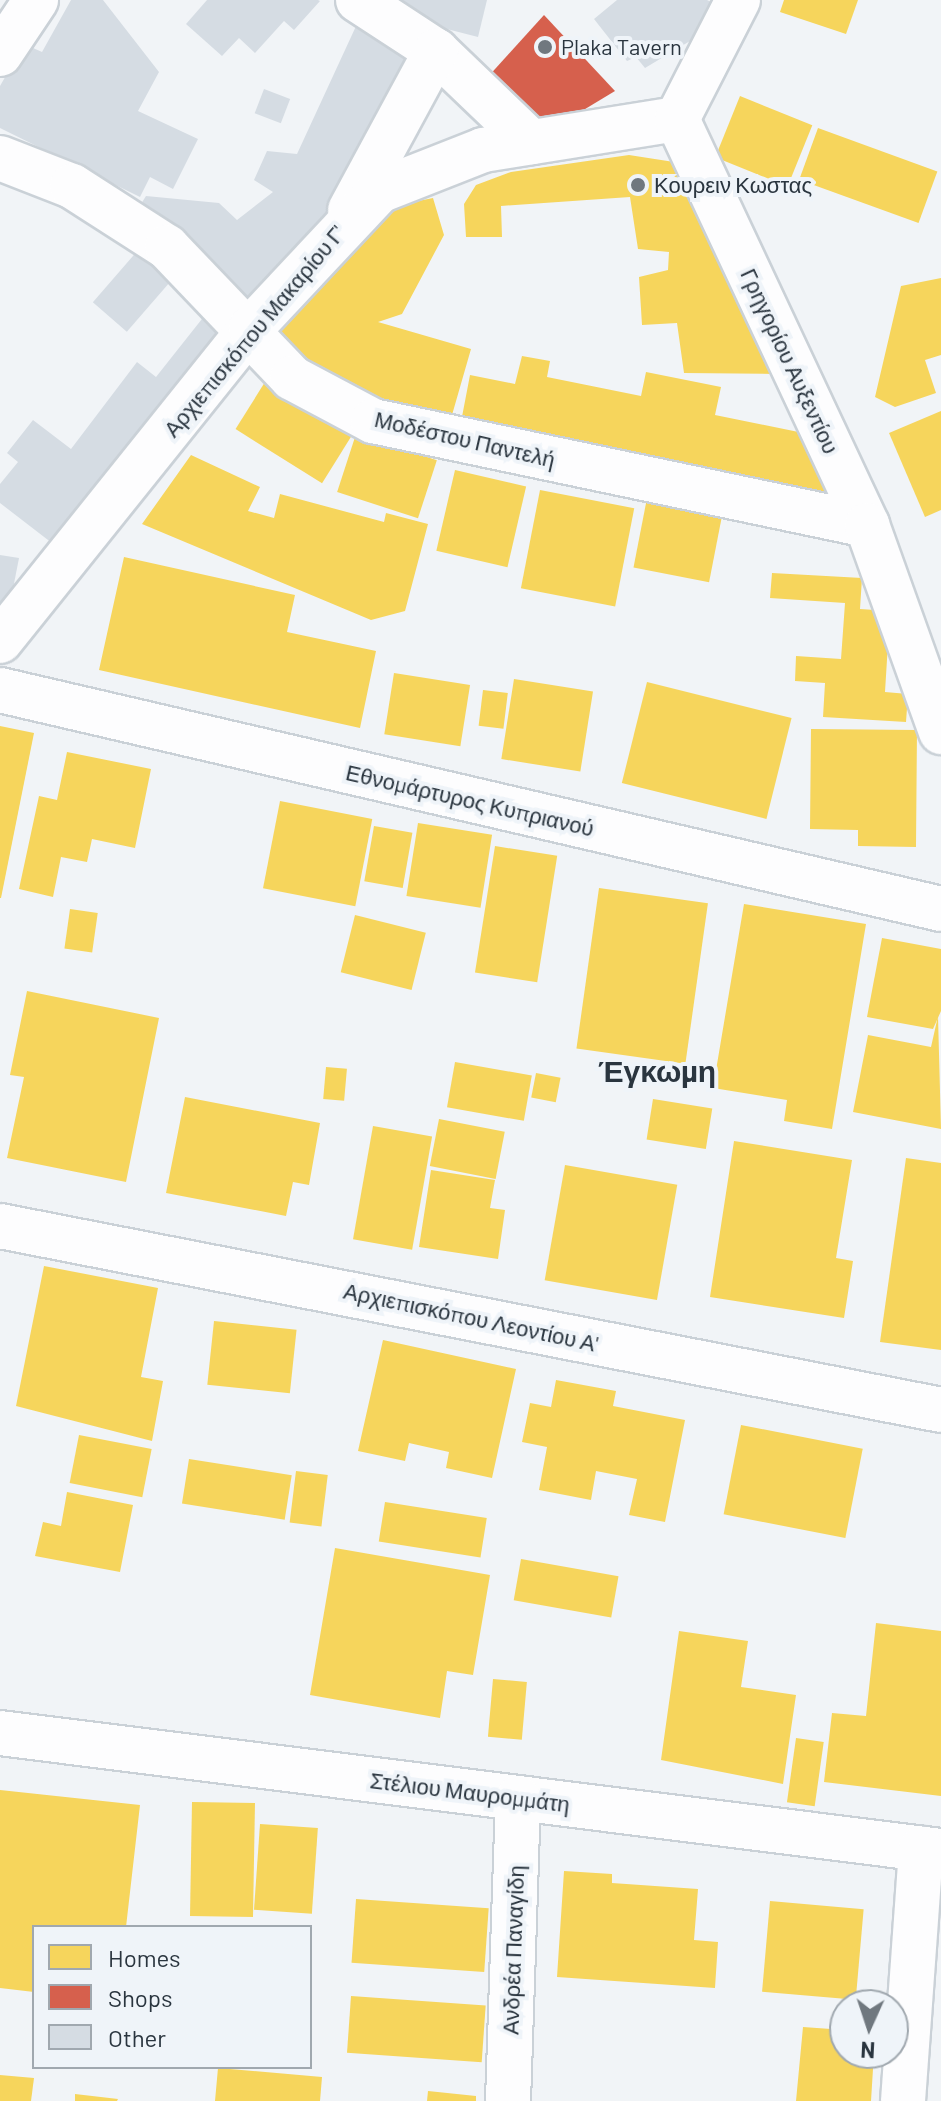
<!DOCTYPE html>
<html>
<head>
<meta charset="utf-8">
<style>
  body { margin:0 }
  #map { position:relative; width:941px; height:2101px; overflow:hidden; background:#f1f4f7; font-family:Barlow,sans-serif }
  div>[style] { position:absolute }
  .homes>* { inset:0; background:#f6d55c; transform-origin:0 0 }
  .shops>* { inset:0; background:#d6604d }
  .building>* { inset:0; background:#d5dce3; transform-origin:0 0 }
  .roads { filter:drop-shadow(2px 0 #cad1d7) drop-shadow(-2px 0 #cad1d7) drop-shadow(0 2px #cad1d7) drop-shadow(0 -2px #cad1d7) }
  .street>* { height:44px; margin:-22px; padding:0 22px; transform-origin:22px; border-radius:22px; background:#fdfdfe }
  .secondary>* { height:44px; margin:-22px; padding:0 22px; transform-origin:22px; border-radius:22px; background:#fdfdfe }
  .dots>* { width:22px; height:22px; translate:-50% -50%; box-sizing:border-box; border:4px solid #eff4f9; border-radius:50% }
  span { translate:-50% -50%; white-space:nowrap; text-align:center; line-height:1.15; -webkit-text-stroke:8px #eff4f9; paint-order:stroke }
  .poi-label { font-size:22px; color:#2a353f }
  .left { translate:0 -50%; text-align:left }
  .street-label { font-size:22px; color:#2a353f }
  .district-label { font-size:30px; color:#2a353f; font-weight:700 }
  .legend { position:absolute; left:32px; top:1925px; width:280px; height:144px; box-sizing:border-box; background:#eff4f9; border:2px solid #a0a8af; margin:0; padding:10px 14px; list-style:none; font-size:24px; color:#2a353f }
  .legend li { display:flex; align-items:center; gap:16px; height:40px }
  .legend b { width:40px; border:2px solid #a0a8af }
  .north { position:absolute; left:829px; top:1989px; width:80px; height:80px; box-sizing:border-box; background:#eff4f9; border:2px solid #a0a8af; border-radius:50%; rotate:183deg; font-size:22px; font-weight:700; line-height:32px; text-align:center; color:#2a353f }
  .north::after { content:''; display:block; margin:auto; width:28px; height:36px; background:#70787f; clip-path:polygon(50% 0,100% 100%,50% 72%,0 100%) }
</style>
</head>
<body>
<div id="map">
  <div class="homes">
    <i style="clip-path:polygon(784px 0,858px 0,846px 34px,780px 12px)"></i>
    <i style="left:740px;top:96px;width:78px;height:66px;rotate:22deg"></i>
    <i style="left:818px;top:128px;width:127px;height:55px;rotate:20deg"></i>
    <i style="clip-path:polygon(629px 155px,674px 162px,776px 374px,684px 373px,677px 323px,642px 325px,639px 277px,668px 270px,669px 252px,638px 249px,630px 197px,501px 206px,502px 237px,466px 237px,464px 204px,476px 185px,511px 172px)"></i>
    <i style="clip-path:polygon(433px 198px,444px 235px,402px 314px,378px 322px,471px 349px,452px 415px,330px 386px,278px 335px,275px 315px,388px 207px)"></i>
    <i style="clip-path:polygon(941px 278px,941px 355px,925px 360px,936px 393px,895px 407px,875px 397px,901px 286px)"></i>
    <i style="clip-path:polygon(522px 356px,550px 361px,547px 377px,641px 396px,646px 372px,721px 387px,715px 415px,818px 436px,812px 465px,834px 470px,845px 502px,461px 422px,470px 375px,515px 384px)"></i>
    <i style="left:270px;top:374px;width:102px;height:65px;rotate:32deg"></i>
    <i style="clip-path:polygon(941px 411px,941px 510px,925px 517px,889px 433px)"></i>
    <i style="left:356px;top:434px;width:85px;height:61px;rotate:18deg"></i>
    <i style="clip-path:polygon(191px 455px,260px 487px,248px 511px,274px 518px,280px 494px,384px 522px,386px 513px,428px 524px,405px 611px,371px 620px,142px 524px)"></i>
    <i style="left:455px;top:470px;width:73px;height:83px;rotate:13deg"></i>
    <i style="left:540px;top:490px;width:96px;height:100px;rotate:11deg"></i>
    <i style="left:648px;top:493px;width:77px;height:76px;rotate:11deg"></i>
    <i style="clip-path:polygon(124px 557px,295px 595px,287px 632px,376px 651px,360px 728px,99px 670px)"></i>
    <i style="clip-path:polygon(772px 573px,862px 578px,860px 609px,890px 611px,885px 692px,908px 694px,906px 722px,823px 717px,825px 683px,795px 681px,796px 656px,841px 659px,845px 603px,770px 598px)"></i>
    <i style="left:394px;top:673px;width:77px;height:62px;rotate:9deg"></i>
    <i style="left:514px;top:679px;width:80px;height:81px;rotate:9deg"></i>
    <i style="left:647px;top:682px;width:149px;height:104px;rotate:14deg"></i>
    <i style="left:483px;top:690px;width:25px;height:36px;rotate:7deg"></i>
    <i style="clip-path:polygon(0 726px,34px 733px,1px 898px,0 898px)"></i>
    <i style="clip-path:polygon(811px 729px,917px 730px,916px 847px,858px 846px,858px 830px,810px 829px)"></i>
    <i style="clip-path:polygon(67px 752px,151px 769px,135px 848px,92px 839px,87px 862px,61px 857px,53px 897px,19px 889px,39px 796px,57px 800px)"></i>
    <i style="left:280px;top:801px;width:94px;height:89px;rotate:11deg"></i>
    <i style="left:418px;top:823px;width:75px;height:74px;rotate:9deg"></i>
    <i style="left:374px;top:826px;width:39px;height:56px;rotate:10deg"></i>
    <i style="left:495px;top:846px;width:63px;height:128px;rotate:9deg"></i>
    <i style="left:599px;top:888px;width:110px;height:162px;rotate:8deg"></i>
    <i style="clip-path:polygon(744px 904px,866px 924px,832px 1129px,784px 1121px,787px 1100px,713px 1088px)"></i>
    <i style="left:70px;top:909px;width:28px;height:40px;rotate:8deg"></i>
    <i style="left:355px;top:915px;width:73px;height:59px;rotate:14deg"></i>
    <i style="clip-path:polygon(882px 938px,941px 949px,941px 1011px,933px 1029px,867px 1017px)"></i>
    <i style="clip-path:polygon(27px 991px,159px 1018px,126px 1182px,7px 1158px,24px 1077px,10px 1075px)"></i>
    <i style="clip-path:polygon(938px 1016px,941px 1129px,853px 1112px,868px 1035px,931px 1047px)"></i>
    <i style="left:455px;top:1062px;width:78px;height:46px;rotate:10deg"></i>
    <i style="left:326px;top:1067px;width:21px;height:32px;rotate:5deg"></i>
    <i style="left:536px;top:1073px;width:25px;height:25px;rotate:11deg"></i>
    <i style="clip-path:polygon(185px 1097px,320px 1123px,309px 1185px,293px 1182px,286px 1216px,166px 1193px)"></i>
    <i style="left:653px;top:1099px;width:60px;height:41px;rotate:9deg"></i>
    <i style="left:439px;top:1119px;width:67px;height:48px;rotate:11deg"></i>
    <i style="left:373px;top:1126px;width:60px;height:115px;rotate:10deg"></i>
    <i style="clip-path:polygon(734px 1141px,852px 1160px,836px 1258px,853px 1261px,844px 1318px,710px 1297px)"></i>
    <i style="clip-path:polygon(906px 1158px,941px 1163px,941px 1350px,880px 1342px)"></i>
    <i style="left:565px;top:1165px;width:114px;height:117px;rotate:10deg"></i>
    <i style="clip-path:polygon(431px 1170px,495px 1180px,490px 1208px,505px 1210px,498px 1259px,419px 1247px)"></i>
    <i style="clip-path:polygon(44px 1266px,158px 1288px,141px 1377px,163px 1381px,152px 1441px,16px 1406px)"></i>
    <i style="left:214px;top:1321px;width:83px;height:64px;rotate:6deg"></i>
    <i style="clip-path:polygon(383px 1340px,516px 1369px,492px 1478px,446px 1468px,449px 1452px,409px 1443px,405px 1461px,358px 1451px)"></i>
    <i style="clip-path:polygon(556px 1380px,616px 1391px,613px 1406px,685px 1420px,665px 1522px,629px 1515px,637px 1479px,596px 1471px,591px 1500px,539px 1490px,547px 1447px,522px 1442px,530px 1403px,551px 1407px)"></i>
    <i style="left:741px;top:1425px;width:124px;height:91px;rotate:11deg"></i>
    <i style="left:79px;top:1435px;width:74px;height:49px;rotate:11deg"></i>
    <i style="left:189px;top:1459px;width:104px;height:45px;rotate:9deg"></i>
    <i style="left:296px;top:1471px;width:32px;height:52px;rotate:7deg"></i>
    <i style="clip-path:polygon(67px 1492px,133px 1505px,120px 1572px,35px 1556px,43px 1522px,61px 1526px)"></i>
    <i style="left:385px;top:1502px;width:103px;height:40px;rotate:9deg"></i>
    <i style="clip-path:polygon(335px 1548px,490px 1575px,473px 1675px,447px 1671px,440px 1718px,310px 1695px)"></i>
    <i style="left:521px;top:1559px;width:99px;height:42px;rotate:10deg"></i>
    <i style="clip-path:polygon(876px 1623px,941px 1631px,941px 1796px,824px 1782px,832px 1713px,866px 1716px)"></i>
    <i style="clip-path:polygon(679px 1631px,748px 1641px,741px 1687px,796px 1695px,783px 1784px,661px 1760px)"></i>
    <i style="left:493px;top:1679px;width:34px;height:58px;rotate:5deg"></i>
    <i style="left:796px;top:1738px;width:28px;height:65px;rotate:8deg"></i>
    <i style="clip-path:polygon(0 1790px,140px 1805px,126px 1927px,34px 1927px,34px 1992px,0 1988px)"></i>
    <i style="left:192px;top:1802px;width:63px;height:114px;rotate:1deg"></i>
    <i style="left:260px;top:1824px;width:58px;height:86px;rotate:4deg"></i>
    <i style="clip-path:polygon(564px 1871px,612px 1874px,612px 1883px,698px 1889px,694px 1940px,718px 1942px,715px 1988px,557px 1977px)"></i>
    <i style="left:356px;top:1899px;width:133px;height:64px;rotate:4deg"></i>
    <i style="left:770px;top:1901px;width:94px;height:91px;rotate:5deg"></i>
    <i style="left:351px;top:1996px;width:135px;height:57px;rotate:4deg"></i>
    <i style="clip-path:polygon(803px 2027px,845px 2030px,845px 2053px,874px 2053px,871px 2101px,796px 2101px)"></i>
    <i style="clip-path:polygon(218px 2068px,322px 2077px,320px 2101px,215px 2101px)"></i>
    <i style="clip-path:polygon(0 2075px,34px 2078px,31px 2101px,0 2101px)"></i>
    <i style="clip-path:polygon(428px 2091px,476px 2096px,476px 2101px,427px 2101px)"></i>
    <i style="clip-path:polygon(75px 2094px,118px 2099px,117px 2101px,75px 2101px)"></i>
  </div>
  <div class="shops">
    <i style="clip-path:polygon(544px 15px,615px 91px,552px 129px,486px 79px)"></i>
  </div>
  <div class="building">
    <i style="clip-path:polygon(71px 0,103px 0,159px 72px,138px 111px,198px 139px,173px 189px,150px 177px,140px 197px,0 128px,0 86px,24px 44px,42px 52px)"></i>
    <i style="clip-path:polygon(207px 0,318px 0,320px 1px,294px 30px,284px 21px,255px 53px,239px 38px,222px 56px,186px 24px)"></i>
    <i style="clip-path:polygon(378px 0,487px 0,478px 37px,404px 18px)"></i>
    <i style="clip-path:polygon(617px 0,707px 0,715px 4px,700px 35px,645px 68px,636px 57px,627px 61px,594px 19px)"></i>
    <i style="clip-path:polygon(357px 24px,414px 51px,331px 227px,263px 307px,244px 299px,141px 204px,146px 196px,219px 203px,237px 220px,273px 192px,254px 180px,267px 151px,297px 154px)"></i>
    <i style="left:264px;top:89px;width:28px;height:26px;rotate:21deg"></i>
    <i style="left:146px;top:241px;width:45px;height:81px;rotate:41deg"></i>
    <i style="clip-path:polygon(213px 305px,238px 325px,61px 550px,0 503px,0 484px,18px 462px,7px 453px,33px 420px,71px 449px,137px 362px,156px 377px)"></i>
    <i style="clip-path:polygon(0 555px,19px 558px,11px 599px,0 607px)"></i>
  </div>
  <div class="roads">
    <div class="street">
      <i style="left:358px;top:0;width:93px;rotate:33.2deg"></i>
      <i style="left:436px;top:51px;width:132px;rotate:43.8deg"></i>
      <i style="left:0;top:54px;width:65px;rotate:-56.3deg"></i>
      <i style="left:0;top:158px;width:77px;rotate:21.3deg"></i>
      <i style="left:72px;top:186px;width:113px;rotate:32.7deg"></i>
      <i style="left:167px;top:247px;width:181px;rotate:46.3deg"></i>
      <i style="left:292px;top:378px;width:92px;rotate:28deg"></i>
      <i style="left:373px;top:421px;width:505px;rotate:11.89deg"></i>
      <i style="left:350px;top:210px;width:181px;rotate:-61.6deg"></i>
      <i style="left:0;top:641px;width:401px;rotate:-51.3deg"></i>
      <i style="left:251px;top:328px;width:187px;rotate:-46.9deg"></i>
      <i style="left:379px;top:191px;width:112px;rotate:-21.5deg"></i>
      <i style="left:483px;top:150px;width:196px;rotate:-9.1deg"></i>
      <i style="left:0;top:690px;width:966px;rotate:13.1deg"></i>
      <i style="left:0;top:1226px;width:959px;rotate:11.06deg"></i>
      <i style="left:0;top:1733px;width:948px;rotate:7.15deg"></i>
      <i style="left:508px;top:2101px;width:303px;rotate:-88.1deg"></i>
      <i style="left:903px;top:2101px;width:253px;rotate:-85.9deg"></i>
    </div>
    <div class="secondary">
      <i style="left:738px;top:0;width:134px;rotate:117.1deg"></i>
      <i style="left:677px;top:119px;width:448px;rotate:64.9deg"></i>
      <i style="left:867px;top:525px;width:220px;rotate:70.3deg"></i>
    </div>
  </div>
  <div class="dots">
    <i style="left:545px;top:47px;background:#70787f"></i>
    <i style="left:638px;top:185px;background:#70787f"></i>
  </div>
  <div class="poi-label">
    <span class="left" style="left:561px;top:47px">Plaka Tavern</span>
    <span class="left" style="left:654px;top:185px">Κουρειν Κωστας</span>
  </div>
  <div class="street-label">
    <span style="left:254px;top:331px;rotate:-50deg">Αρχιεπισκόπου Μακαρίου Γ'</span>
    <span style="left:790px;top:361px;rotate:65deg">Γρηγορίου Αυξεντίου</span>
    <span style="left:465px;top:439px;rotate:13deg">Μοδέστου Παντελή</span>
    <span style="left:470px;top:800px;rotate:13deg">Εθνομάρτυρος Κυπριανού</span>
    <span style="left:471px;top:1317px;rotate:12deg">Αρχιεπισκόπου Λεοντίου Α'</span>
    <span style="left:470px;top:1792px;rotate:7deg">Στέλιου Μαυρομμάτη</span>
    <span style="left:513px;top:1950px;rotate:-88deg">Ανδρέα Παναγίδη</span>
  </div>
  <div class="district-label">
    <span style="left:657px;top:1070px">Έγκωμη</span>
  </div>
  <ul class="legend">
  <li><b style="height:22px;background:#f6d55c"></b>Homes</li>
  <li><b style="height:22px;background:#d6604d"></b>Shops</li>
  <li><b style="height:22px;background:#d5dce3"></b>Other</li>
  </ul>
  <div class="north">N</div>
</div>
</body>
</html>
